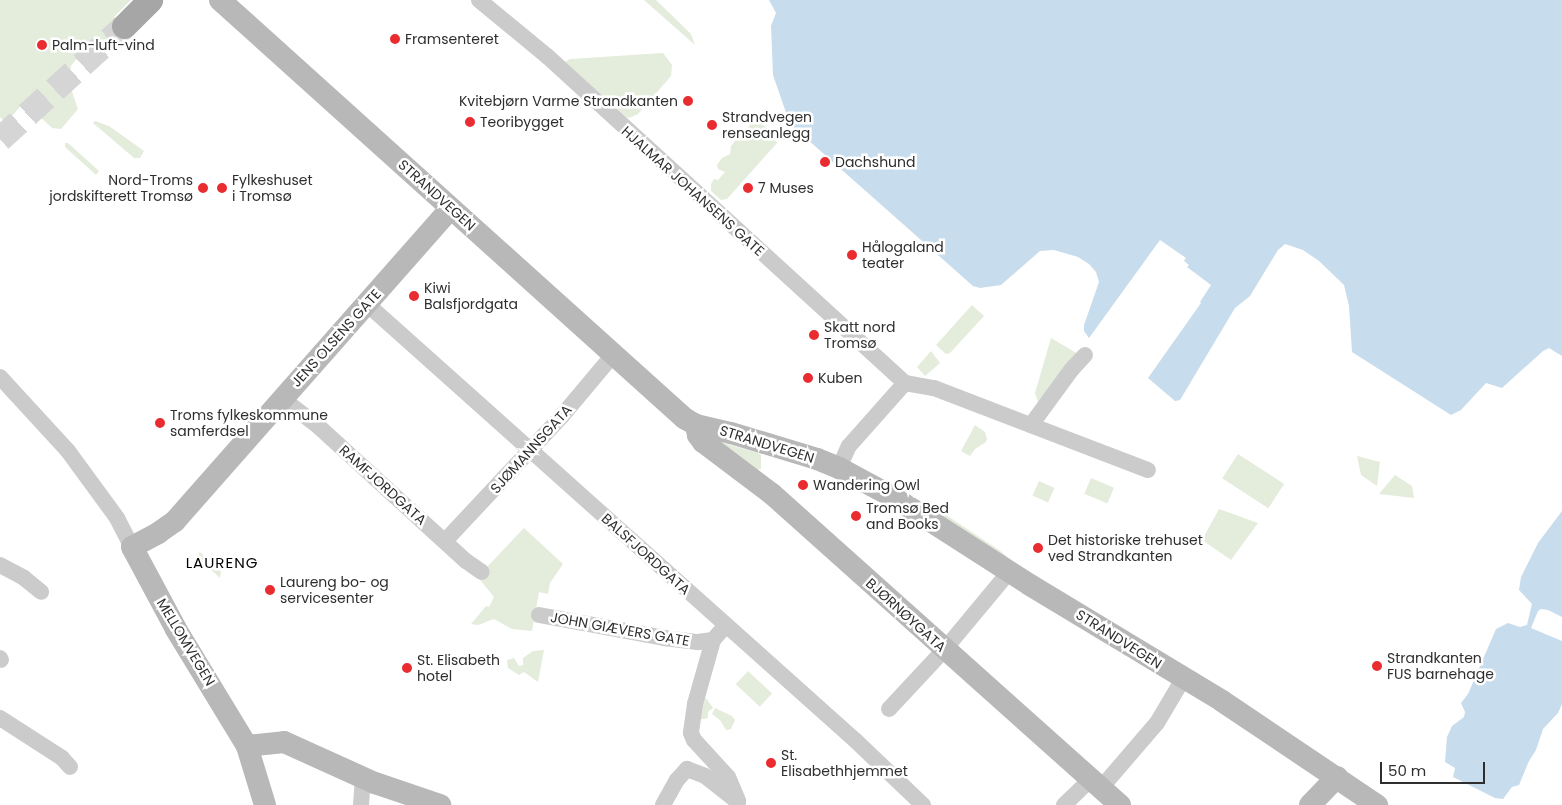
<!DOCTYPE html>
<html>
<head>
<meta charset="utf-8">
<style>
  body { margin:0 }
  #map { position:relative; width:1562px; height:805px; overflow:hidden; background:#fff; font-family:Poppins,sans-serif }
  div>[style] { position:absolute }
  .green>* { inset:0; background:#e4ecdc; transform-origin:0 0 }
  .water>* { inset:0; background:#c7dcec }
  .primary-tunnel>* { height:25px; margin-top:-12.5px; transform-origin:0; background:repeating-linear-gradient(90deg,#d5d5d5 0 25px,transparent 0 37px) }
  .street>* { height:16px; margin:-8px; padding:0 8px; transform-origin:8px; border-radius:8px; background:#cbcbcb }
  .secondary>* { height:22px; margin:-11px; padding:0 11px; transform-origin:11px; border-radius:11px; background:#b8b8b8 }
  .primary>* { height:25px; margin:-12.5px; padding:0 12.5px; transform-origin:12.5px; border-radius:12.5px; background:#a6a6a6 }
  .dots>* { width:14px; height:14px; translate:-50% -50%; box-sizing:border-box; border:2px solid #fff; border-radius:50% }
  span { translate:-50% -50%; white-space:nowrap; text-align:center; line-height:1.15; -webkit-text-stroke:5px #fff; paint-order:stroke }
  .poi-label { font-size:14px; color:#2e2e2e }
  .left { translate:0 -50%; text-align:left }
  .right { translate:-100% -50%; text-align:right }
  .street-label { font-size:14px; color:#2e2e2e }
  .neighbourhood-label { font-size:15px; color:#000; letter-spacing:1px }
  .scale { position:absolute; left:1380px; top:762px; width:105px; height:22px; box-sizing:border-box; border:2px solid #2e2e2e; border-top:0; padding-left:6px; font-size:15px; line-height:18px; white-space:nowrap; color:#2e2e2e; -webkit-text-stroke:4px #fff; paint-order:stroke }
</style>
</head>
<body>
<div id="map">
  <div class="green">
    <i style="clip-path:polygon(0 0,131px 0,114px 17px,131px 35px,126px 41px,104px 40px,91px 45px,81px 53px,71px 66px,69px 83px,78px 109px,61px 129px,52px 128px,24px 102px,6px 123px,0 117px)"></i>
    <i style="clip-path:polygon(644px 0,656px 0,691px 34px,695px 45px)"></i>
    <i style="clip-path:polygon(663px 53px,672px 65px,671px 76px,638px 114px,629px 118px,626px 117px,565px 62px,570px 59px)"></i>
    <i style="clip-path:polygon(95px 121px,109px 126px,144px 151px,140px 158px,134px 158px,93px 123px)"></i>
    <i style="clip-path:polygon(760px 122px,775px 137px,777px 143px,727px 199px,721px 200px,711px 191px,711px 184px,714px 179px,718px 180px,725px 172px,718px 169px,717px 165px,722px 158px,730px 154px,731px 146px,739px 136px,751px 124px)"></i>
    <i style="clip-path:polygon(65px 143px,68px 143px,99px 171px,96px 175px,65px 147px)"></i>
    <i style="clip-path:polygon(972px 305px,984px 316px,950px 353px,946px 354px,936px 345px)"></i>
    <i style="clip-path:polygon(1051px 338px,1078px 354px,1038px 402px,1035px 393px)"></i>
    <i style="clip-path:polygon(931px 351px,940px 363px,925px 376px,917px 367px)"></i>
    <i style="clip-path:polygon(975px 425px,985px 432px,987px 439px,986px 442px,975px 449px,970px 456px,961px 451px)"></i>
    <i style="clip-path:polygon(717px 441px,758px 453px,761px 455px,761px 469px,757px 470px)"></i>
    <i style="left:1238px;top:454px;width:55px;height:29px;rotate:33deg"></i>
    <i style="clip-path:polygon(1357px 456px,1380px 462px,1377px 486px,1361px 475px)"></i>
    <i style="clip-path:polygon(1395px 475px,1412px 486px,1414px 498px,1379px 494px)"></i>
    <i style="left:1091px;top:478px;width:25px;height:17px;rotate:23deg"></i>
    <i style="left:1039px;top:481px;width:17px;height:16px;rotate:24deg"></i>
    <i style="clip-path:polygon(906px 493px,946px 515px,999px 550px,1011px 560px)"></i>
    <i style="clip-path:polygon(1219px 509px,1258px 523px,1231px 560px,1202px 540px)"></i>
    <i style="clip-path:polygon(524px 528px,563px 564px,550px 583px,548px 594px,539px 592px,532px 631px,512px 629px,494px 619px,478px 625px,471px 624px,486px 606px,489px 607px,494px 597px,476px 575px,487px 567px)"></i>
    <i style="clip-path:polygon(200px 552px,218px 568px,221px 572px,220px 578px,196px 556px)"></i>
    <i style="clip-path:polygon(544px 650px,538px 682px,524px 672px,519px 675px,508px 668px,507px 660px,514px 658px,519px 666px,523px 665px,523px 658px,533px 651px)"></i>
    <i style="left:748px;top:671px;width:33px;height:18px;rotate:43deg"></i>
    <i style="clip-path:polygon(706px 698px,713px 708px,708px 712px,708px 718px,698px 720px,702px 700px)"></i>
    <i style="clip-path:polygon(715px 708px,732px 716px,735px 720px,731px 729px,726px 730px,720px 720px,712px 714px)"></i>
  </div>
  <div class="water">
    <i style="clip-path:polygon(769px 0,1562px 0,1562px 356px,1549px 348px,1543px 351px,1502px 388px,1486px 383px,1461px 410px,1451px 415px,1352px 352px,1349px 306px,1344px 285px,1319px 261px,1303px 250px,1285px 244px,1278px 250px,1250px 296px,1235px 308px,1180px 400px,1175px 401px,1148px 378px,1201px 303px,1200px 302px,1211px 285px,1187px 267px,1189px 265px,1184px 261px,1186px 258px,1160px 240px,1089px 338px,1084px 331px,1084px 325px,1099px 282px,1096px 272px,1089px 264px,1078px 257px,1054px 250px,1040px 251px,1001px 285px,980px 288px,973px 286px,790px 124px,773px 75px,771px 26px,776px 13px)"></i>
    <i style="clip-path:polygon(1562px 511px,1562px 617px,1548px 610px,1541px 609px,1538px 611px,1531px 628px,1562px 641px,1562px 704px,1558px 713px,1543px 729px,1536px 750px,1529px 761px,1519px 785px,1512px 787px,1503px 799px,1495px 798px,1453px 777px,1455px 768px,1445px 762px,1447px 737px,1452px 726px,1464px 717px,1465px 712px,1461px 703px,1468px 694px,1496px 629px,1508px 623px,1520px 627px,1527px 625px,1532px 604px,1519px 590px,1521px 577px,1538px 543px)"></i>
  </div>
  <div class="primary-tunnel">
    <i style="left:0;top:139px;width:168px;rotate:-42.3deg"></i>
  </div>
  <div class="street">
    <i style="left:479px;top:0;width:88px;rotate:39.5deg"></i>
    <i style="left:547px;top:56px;width:485px;rotate:42.4deg"></i>
    <i style="left:905px;top:383px;width:29px;rotate:10deg"></i>
    <i style="left:934px;top:388px;width:229px;rotate:21deg"></i>
    <i style="left:367px;top:304px;width:656px;rotate:41.79deg"></i>
    <i style="left:856px;top:741px;width:93px;rotate:43.7deg"></i>
    <i style="left:0;top:377px;width:100px;rotate:47.4deg"></i>
    <i style="left:68px;top:451px;width:83px;rotate:53.8deg"></i>
    <i style="left:117px;top:518px;width:33px;rotate:63deg"></i>
    <i style="left:283px;top:399px;width:44px;rotate:37.6deg"></i>
    <i style="left:318px;top:426px;width:200px;rotate:42.4deg"></i>
    <i style="left:466px;top:561px;width:19px;rotate:35deg"></i>
    <i style="left:1031px;top:425px;width:69px;rotate:-53.8deg"></i>
    <i style="left:1072px;top:369px;width:19px;rotate:-47deg"></i>
    <i style="left:839px;top:468px;width:24px;rotate:-66deg"></i>
    <i style="left:849px;top:446px;width:84px;rotate:-48.4deg"></i>
    <i style="left:445px;top:541px;width:170px;rotate:-46.9deg"></i>
    <i style="left:561px;top:417px;width:81px;rotate:-50deg"></i>
    <i style="left:0;top:565px;width:27px;rotate:28deg"></i>
    <i style="left:24px;top:578px;width:22px;rotate:39deg"></i>
    <i style="left:539px;top:615px;width:127px;rotate:10.4deg"></i>
    <i style="left:664px;top:638px;width:34px;rotate:7deg"></i>
    <i style="left:698px;top:642px;width:15px;rotate:-8deg"></i>
    <i style="left:713px;top:640px;width:18px;rotate:-49deg"></i>
    <i style="left:713px;top:640px;width:66px;rotate:105.7deg"></i>
    <i style="left:695px;top:704px;width:29px;rotate:98deg"></i>
    <i style="left:691px;top:733px;width:8px;rotate:67deg"></i>
    <i style="left:694px;top:740px;width:50px;rotate:47.4deg"></i>
    <i style="left:728px;top:777px;width:26px;rotate:67deg"></i>
    <i style="left:0;top:658px;width:2px;rotate:63deg"></i>
    <i style="left:889px;top:709px;width:82px;rotate:-47deg"></i>
    <i style="left:945px;top:649px;width:100px;rotate:-50.3deg"></i>
    <i style="left:0;top:718px;width:74px;rotate:32.8deg"></i>
    <i style="left:62px;top:758px;width:12px;rotate:48deg"></i>
    <i style="left:1101px;top:788px;width:86px;rotate:-49.3deg"></i>
    <i style="left:1157px;top:723px;width:51px;rotate:-59.4deg"></i>
    <i style="left:361px;top:805px;width:27px;rotate:-86deg"></i>
    <i style="left:663px;top:805px;width:29px;rotate:-61deg"></i>
    <i style="left:677px;top:780px;width:15px;rotate:-48deg"></i>
    <i style="left:687px;top:769px;width:19px;rotate:21deg"></i>
    <i style="left:705px;top:776px;width:42px;rotate:38.2deg"></i>
    <i style="left:1064px;top:805px;width:36px;rotate:-44deg"></i>
  </div>
  <div class="secondary">
    <i style="left:220px;top:0;width:625px;rotate:42.01deg"></i>
    <i style="left:684px;top:418px;width:14px;rotate:30deg"></i>
    <i style="left:696px;top:425px;width:36px;rotate:13deg"></i>
    <i style="left:731px;top:433px;width:90px;rotate:16.8deg"></i>
    <i style="left:817px;top:459px;width:24px;rotate:22deg"></i>
    <i style="left:839px;top:468px;width:61px;rotate:28.2deg"></i>
    <i style="left:893px;top:497px;width:163px;rotate:32.7deg"></i>
    <i style="left:1030px;top:585px;width:224px;rotate:31.1deg"></i>
    <i style="left:1222px;top:701px;width:187px;rotate:33.9deg"></i>
    <i style="left:696px;top:425px;width:10px;rotate:79deg"></i>
    <i style="left:698px;top:435px;width:9px;rotate:54deg"></i>
    <i style="left:703px;top:442px;width:86px;rotate:37deg"></i>
    <i style="left:772px;top:494px;width:467px;rotate:41.8deg"></i>
    <i style="left:247px;top:746px;width:37px;rotate:-6deg"></i>
    <i style="left:284px;top:742px;width:100px;rotate:24.3deg"></i>
    <i style="left:375px;top:783px;width:69px;rotate:18.7deg"></i>
    <i style="left:265px;top:805px;width:62px;rotate:-107deg"></i>
    <i style="left:247px;top:746px;width:137px;rotate:-121.3deg"></i>
    <i style="left:176px;top:629px;width:93px;rotate:-118.2deg"></i>
    <i style="left:132px;top:547px;width:30px;rotate:-28deg"></i>
    <i style="left:158px;top:533px;width:21px;rotate:-35deg"></i>
    <i style="left:175px;top:521px;width:417px;rotate:-48.6deg"></i>
    <i style="left:1310px;top:805px;width:39px;rotate:-46deg"></i>
  </div>
  <div class="primary">
    <i style="left:124px;top:26px;width:37px;rotate:-45deg"></i>
  </div>
  <div class="dots">
    <i style="left:395px;top:39px;background:#e92c30"></i>
    <i style="left:42px;top:45px;background:#e92c30"></i>
    <i style="left:688px;top:101px;background:#e92c30"></i>
    <i style="left:470px;top:122px;background:#e92c30"></i>
    <i style="left:712px;top:125px;background:#e92c30"></i>
    <i style="left:825px;top:162px;background:#e92c30"></i>
    <i style="left:203px;top:188px;background:#e92c30"></i>
    <i style="left:222px;top:188px;background:#e92c30"></i>
    <i style="left:748px;top:188px;background:#e92c30"></i>
    <i style="left:852px;top:255px;background:#e92c30"></i>
    <i style="left:414px;top:296px;background:#e92c30"></i>
    <i style="left:814px;top:335px;background:#e92c30"></i>
    <i style="left:808px;top:378px;background:#e92c30"></i>
    <i style="left:160px;top:423px;background:#e92c30"></i>
    <i style="left:803px;top:485px;background:#e92c30"></i>
    <i style="left:856px;top:516px;background:#e92c30"></i>
    <i style="left:1038px;top:548px;background:#e92c30"></i>
    <i style="left:270px;top:590px;background:#e92c30"></i>
    <i style="left:1377px;top:666px;background:#e92c30"></i>
    <i style="left:407px;top:668px;background:#e92c30"></i>
    <i style="left:771px;top:763px;background:#e92c30"></i>
  </div>
  <div class="poi-label">
    <span class="left" style="left:405px;top:39px">Framsenteret</span>
    <span class="left" style="left:52px;top:45px">Palm-luft-vind</span>
    <span class="right" style="left:678px;top:101px">Kvitebjørn Varme Strandkanten</span>
    <span class="left" style="left:722px;top:125px">Strandvegen<br>renseanlegg</span>
    <span class="left" style="left:480px;top:122px">Teoribygget</span>
    <span class="left" style="left:835px;top:162px">Dachshund</span>
    <span class="right" style="left:193px;top:188px">Nord-Troms<br>jordskifterett Tromsø</span>
    <span class="left" style="left:232px;top:188px">Fylkeshuset<br>i Tromsø</span>
    <span class="left" style="left:758px;top:188px">7 Muses</span>
    <span class="left" style="left:862px;top:255px">Hålogaland<br>teater</span>
    <span class="left" style="left:424px;top:296px">Kiwi<br>Balsfjordgata</span>
    <span class="left" style="left:824px;top:335px">Skatt nord<br>Tromsø</span>
    <span class="left" style="left:818px;top:378px">Kuben</span>
    <span class="left" style="left:170px;top:423px">Troms fylkeskommune<br>samferdsel</span>
    <span class="left" style="left:813px;top:485px">Wandering Owl</span>
    <span class="left" style="left:866px;top:516px">Tromsø Bed<br>and Books</span>
    <span class="left" style="left:1048px;top:548px">Det historiske trehuset<br>ved Strandkanten</span>
    <span class="left" style="left:280px;top:590px">Laureng bo- og<br>servicesenter</span>
    <span class="left" style="left:1387px;top:666px">Strandkanten<br>FUS barnehage</span>
    <span class="left" style="left:417px;top:668px">St. Elisabeth<br>hotel</span>
    <span class="left" style="left:781px;top:763px">St.<br>Elisabethhjemmet</span>
  </div>
  <div class="street-label">
    <span style="left:693px;top:191px;rotate:42deg">HJALMAR JOHANSENS GATE</span>
    <span style="left:437px;top:195px;rotate:42deg">STRANDVEGEN</span>
    <span style="left:336px;top:338px;rotate:-48deg">JENS OLSENS GATE</span>
    <span style="left:767px;top:444px;rotate:17deg">STRANDVEGEN</span>
    <span style="left:531px;top:449px;rotate:-48deg">SJØMANNSGATA</span>
    <span style="left:383px;top:485px;rotate:42deg">RAMFJORDGATA</span>
    <span style="left:646px;top:554px;rotate:42deg">BALSFJORDGATA</span>
    <span style="left:906px;top:615px;rotate:42deg">BJØRNØYGATA</span>
    <span style="left:620px;top:629px;rotate:10deg">JOHN GIÆVERS GATE</span>
    <span style="left:1119px;top:639px;rotate:32deg">STRANDVEGEN</span>
    <span style="left:186px;top:642px;rotate:59deg">MELLOMVEGEN</span>
  </div>
  <div class="neighbourhood-label">
    <span style="left:222px;top:563px">LAURENG</span>
  </div>
  <div class="scale">50 m</div>
</div>
</body>
</html>
